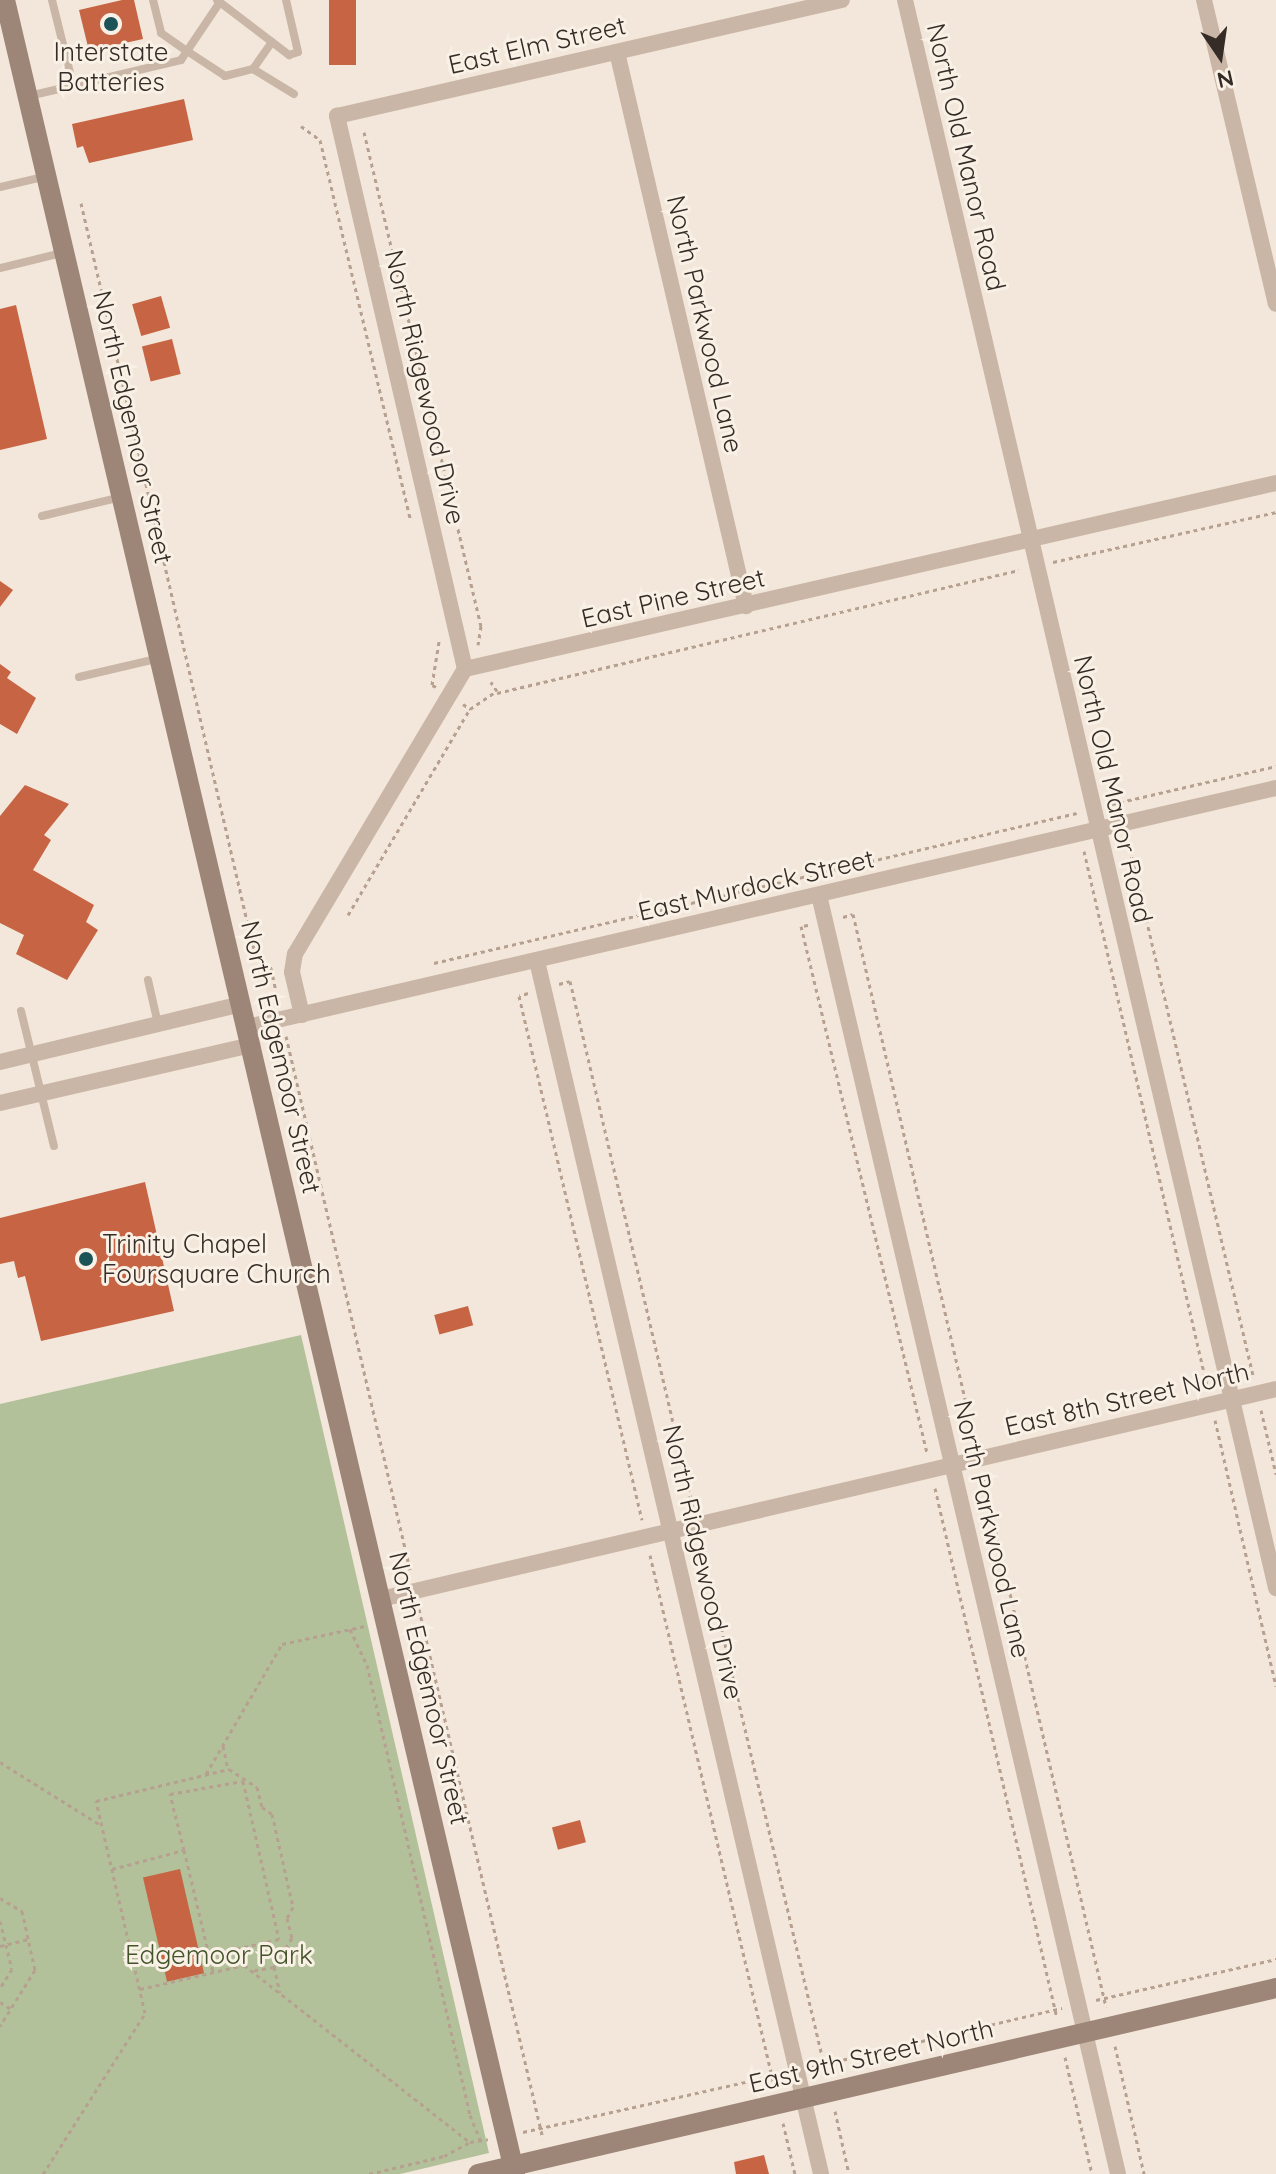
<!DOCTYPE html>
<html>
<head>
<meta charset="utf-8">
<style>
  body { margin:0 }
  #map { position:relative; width:1276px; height:2174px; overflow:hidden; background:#f2e7da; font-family:Quicksand,sans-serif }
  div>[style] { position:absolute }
  .green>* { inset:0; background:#b3c19a }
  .building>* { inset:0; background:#c76443; transform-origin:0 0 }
  .path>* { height:3px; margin-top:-1.5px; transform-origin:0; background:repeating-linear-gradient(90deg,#b6a090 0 4px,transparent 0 8px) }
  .lane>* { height:8px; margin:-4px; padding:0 4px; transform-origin:4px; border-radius:4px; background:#cab6a6 }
  .street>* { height:16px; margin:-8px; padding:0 8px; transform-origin:8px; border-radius:8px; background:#cab6a6 }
  .secondary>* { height:20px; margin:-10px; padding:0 10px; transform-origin:10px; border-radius:10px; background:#9d8577 }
  .dots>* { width:22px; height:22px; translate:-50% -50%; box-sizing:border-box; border:4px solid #f9f1e6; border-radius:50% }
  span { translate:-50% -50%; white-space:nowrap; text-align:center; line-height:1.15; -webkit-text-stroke:6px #f9f1e6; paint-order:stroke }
  .street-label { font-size:26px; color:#362c27 }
  .poi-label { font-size:26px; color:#362c27 }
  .left { translate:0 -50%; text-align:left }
  .park-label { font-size:26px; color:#44542a }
  .north { position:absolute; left:1180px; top:16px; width:80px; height:80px; -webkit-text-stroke:6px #f9f1e6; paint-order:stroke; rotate:167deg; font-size:22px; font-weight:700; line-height:32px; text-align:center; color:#362c27 }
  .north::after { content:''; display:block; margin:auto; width:28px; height:36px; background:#362c27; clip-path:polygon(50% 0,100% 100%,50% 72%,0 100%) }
</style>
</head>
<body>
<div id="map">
  <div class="green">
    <i style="clip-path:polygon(301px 1335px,489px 2153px,400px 2174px,0 2174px,0 1404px)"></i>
  </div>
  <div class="building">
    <i style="clip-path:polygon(122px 0,134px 0,143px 39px,89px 51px,79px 10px)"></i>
    <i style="left:329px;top:0;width:27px;height:65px"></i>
    <i style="clip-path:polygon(184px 99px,193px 140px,89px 163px,83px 146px,77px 148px,72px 124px)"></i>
    <i style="left:161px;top:296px;width:33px;height:30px;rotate:74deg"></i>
    <i style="clip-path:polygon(16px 305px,47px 439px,0 450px,0 309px)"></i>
    <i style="left:172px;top:339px;width:36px;height:31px;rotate:76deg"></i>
    <i style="clip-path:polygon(0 581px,13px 590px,0 607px)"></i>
    <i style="clip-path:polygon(0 664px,11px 672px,7px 678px,36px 698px,17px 734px,0 724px)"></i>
    <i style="clip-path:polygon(25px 785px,69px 804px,44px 835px,51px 840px,33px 870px,94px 905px,86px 922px,98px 930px,67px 980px,16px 954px,24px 935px,0 923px,0 816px)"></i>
    <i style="clip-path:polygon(145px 1182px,174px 1311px,41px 1341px,25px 1276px,18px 1278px,14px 1261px,0 1264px,0 1218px)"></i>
    <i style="left:468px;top:1306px;width:20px;height:35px;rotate:75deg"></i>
    <i style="left:580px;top:1820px;width:23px;height:29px;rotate:75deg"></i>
    <i style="left:180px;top:1869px;width:107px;height:38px;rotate:77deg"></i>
    <i style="clip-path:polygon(764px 2155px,769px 2174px,736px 2174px,734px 2162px)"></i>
  </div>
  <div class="path">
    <i style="left:301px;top:126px;width:24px;rotate:36deg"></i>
    <i style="left:320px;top:140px;width:389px;rotate:76.6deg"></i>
    <i style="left:364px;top:132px;width:508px;rotate:76.68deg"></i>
    <i style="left:481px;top:626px;width:19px;rotate:99deg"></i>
    <i style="left:81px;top:203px;width:737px;rotate:76.98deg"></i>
    <i style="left:247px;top:921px;width:37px;rotate:76deg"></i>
    <i style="left:256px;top:957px;width:19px;rotate:36deg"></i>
    <i style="left:271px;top:968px;width:34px;rotate:78deg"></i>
    <i style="left:1053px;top:562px;width:229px;rotate:-12.6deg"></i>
    <i style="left:436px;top:687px;width:4px;rotate:-153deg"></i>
    <i style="left:432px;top:685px;width:44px;rotate:-80.8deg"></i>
    <i style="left:497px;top:693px;width:536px;rotate:-13.26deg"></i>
    <i style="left:463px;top:704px;width:9px;rotate:36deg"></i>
    <i style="left:470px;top:709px;width:32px;rotate:-34deg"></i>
    <i style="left:497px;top:691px;width:11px;rotate:-124deg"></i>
    <i style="left:1112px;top:804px;width:168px;rotate:-13deg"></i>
    <i style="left:1128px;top:841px;width:548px;rotate:76.83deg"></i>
    <i style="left:1084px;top:851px;width:549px;rotate:77.05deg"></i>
    <i style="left:348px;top:915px;width:239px;rotate:-59.4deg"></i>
    <i style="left:843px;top:917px;width:10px;rotate:-17deg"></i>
    <i style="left:853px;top:914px;width:542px;rotate:76.99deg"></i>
    <i style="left:808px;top:925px;width:7px;rotate:172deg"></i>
    <i style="left:801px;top:926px;width:542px;rotate:76.55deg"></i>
    <i style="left:434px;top:963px;width:660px;rotate:-13.13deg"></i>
    <i style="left:559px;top:984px;width:11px;rotate:-15deg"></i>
    <i style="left:570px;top:981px;width:541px;rotate:76.86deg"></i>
    <i style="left:528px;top:993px;width:9px;rotate:162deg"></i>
    <i style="left:519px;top:996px;width:538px;rotate:76.79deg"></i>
    <i style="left:286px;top:1036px;width:552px;rotate:76.92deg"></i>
    <i style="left:1261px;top:1410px;width:66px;rotate:76.8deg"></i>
    <i style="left:1215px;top:1420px;width:273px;rotate:77.1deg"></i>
    <i style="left:983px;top:1477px;width:544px;rotate:76.93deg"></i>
    <i style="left:935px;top:1488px;width:544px;rotate:77.04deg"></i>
    <i style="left:701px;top:1542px;width:546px;rotate:76.75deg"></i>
    <i style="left:650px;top:1555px;width:544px;rotate:76.83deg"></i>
    <i style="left:419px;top:1609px;width:544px;rotate:76.83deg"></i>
    <i style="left:404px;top:1617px;width:16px;rotate:-11deg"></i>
    <i style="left:350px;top:1629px;width:40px;rotate:65deg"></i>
    <i style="left:367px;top:1665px;width:462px;rotate:77.1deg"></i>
    <i style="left:470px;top:2115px;width:27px;rotate:68deg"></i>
    <i style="left:223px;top:1746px;width:24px;rotate:78deg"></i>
    <i style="left:0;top:1762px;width:120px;rotate:32.1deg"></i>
    <i style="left:206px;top:1774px;width:151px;rotate:-59.7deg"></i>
    <i style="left:282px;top:1644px;width:85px;rotate:-12.2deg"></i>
    <i style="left:184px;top:1850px;width:58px;rotate:-104deg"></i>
    <i style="left:170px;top:1794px;width:74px;rotate:-10.1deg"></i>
    <i style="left:243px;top:1781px;width:162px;rotate:77.2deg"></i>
    <i style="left:279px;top:1939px;width:72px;rotate:167.1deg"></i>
    <i style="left:112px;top:1869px;width:74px;rotate:-14.8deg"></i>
    <i style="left:184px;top:1850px;width:125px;rotate:76.6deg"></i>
    <i style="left:0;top:1898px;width:26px;rotate:31deg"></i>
    <i style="left:22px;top:1911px;width:60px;rotate:77.6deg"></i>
    <i style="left:35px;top:1970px;width:66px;rotate:122deg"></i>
    <i style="left:0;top:1921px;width:49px;rotate:76deg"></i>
    <i style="left:12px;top:1969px;width:22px;rotate:122deg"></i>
    <i style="left:0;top:1946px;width:29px;rotate:-14deg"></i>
    <i style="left:274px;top:1967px;width:26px;rotate:77deg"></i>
    <i style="left:140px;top:1989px;width:107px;rotate:-13deg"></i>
    <i style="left:244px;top:1965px;width:287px;rotate:38.1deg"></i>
    <i style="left:470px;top:2142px;width:18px;rotate:-9deg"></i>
    <i style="left:1096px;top:2000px;width:185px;rotate:-12.8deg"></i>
    <i style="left:0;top:2002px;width:13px;rotate:32deg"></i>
    <i style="left:1115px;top:2046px;width:131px;rotate:77.2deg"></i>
    <i style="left:1065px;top:2057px;width:120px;rotate:77deg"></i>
    <i style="left:812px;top:2067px;width:257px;rotate:-13.3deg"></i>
    <i style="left:835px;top:2111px;width:65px;rotate:77.5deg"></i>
    <i style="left:783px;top:2123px;width:52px;rotate:76.8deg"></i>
    <i style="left:523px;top:2132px;width:264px;rotate:-12.7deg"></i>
    <i style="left:43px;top:2174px;width:191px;rotate:-57.6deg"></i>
    <i style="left:145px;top:2013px;width:218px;rotate:-103deg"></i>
    <i style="left:96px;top:1801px;width:137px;rotate:-13.5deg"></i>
    <i style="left:229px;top:1769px;width:33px;rotate:33deg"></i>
    <i style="left:257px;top:1787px;width:21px;rotate:76deg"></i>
    <i style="left:262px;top:1807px;width:12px;rotate:35deg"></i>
    <i style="left:272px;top:1814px;width:95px;rotate:77.3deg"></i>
    <i style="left:293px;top:1907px;width:13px;rotate:119deg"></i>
    <i style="left:287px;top:1918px;width:21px;rotate:76deg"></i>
    <i style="left:292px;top:1938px;width:34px;rotate:122deg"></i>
    <i style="left:274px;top:1967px;width:22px;rotate:170deg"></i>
    <i style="left:369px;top:2174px;width:77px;rotate:-13.5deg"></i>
    <i style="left:444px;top:2156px;width:30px;rotate:-28deg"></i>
  </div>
  <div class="lane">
    <i style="left:52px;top:0;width:88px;rotate:76.1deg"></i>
    <i style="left:153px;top:0;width:34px;rotate:76deg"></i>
    <i style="left:161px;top:33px;width:32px;rotate:35deg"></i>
    <i style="left:187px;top:51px;width:45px;rotate:33.3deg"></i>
    <i style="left:225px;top:76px;width:29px;rotate:-14deg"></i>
    <i style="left:253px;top:69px;width:48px;rotate:31.4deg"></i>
    <i style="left:217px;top:0;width:91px;rotate:37.4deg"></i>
    <i style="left:289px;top:55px;width:9px;rotate:-18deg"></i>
    <i style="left:298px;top:52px;width:53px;rotate:-103deg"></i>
    <i style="left:253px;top:69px;width:33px;rotate:-55deg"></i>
    <i style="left:29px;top:96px;width:156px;rotate:-13.3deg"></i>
    <i style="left:181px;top:60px;width:70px;rotate:-56.1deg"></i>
    <i style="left:0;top:187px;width:48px;rotate:-13.2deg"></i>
    <i style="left:0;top:268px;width:64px;rotate:-13.6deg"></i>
    <i style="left:42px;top:516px;width:81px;rotate:-13.5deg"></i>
    <i style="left:79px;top:677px;width:83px;rotate:-13.2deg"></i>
    <i style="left:148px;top:980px;width:45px;rotate:77.2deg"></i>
    <i style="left:21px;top:1011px;width:139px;rotate:76.3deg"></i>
  </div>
  <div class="street">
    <i style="left:905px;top:0;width:1631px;rotate:76.85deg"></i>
    <i style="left:1204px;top:0;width:312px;rotate:76.7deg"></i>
    <i style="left:617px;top:52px;width:569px;rotate:76.89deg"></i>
    <i style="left:465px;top:669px;width:568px;rotate:-103.03deg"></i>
    <i style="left:337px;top:116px;width:518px;rotate:-12.94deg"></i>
    <i style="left:819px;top:895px;width:1313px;rotate:76.84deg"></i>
    <i style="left:537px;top:961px;width:1246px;rotate:76.82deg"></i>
    <i style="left:302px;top:1015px;width:44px;rotate:-103.1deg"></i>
    <i style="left:292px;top:972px;width:18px;rotate:-81deg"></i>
    <i style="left:295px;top:954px;width:332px;rotate:-59.2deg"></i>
    <i style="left:465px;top:669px;width:832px;rotate:-12.92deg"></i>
    <i style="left:247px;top:1027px;width:1056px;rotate:-13.08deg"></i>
    <i style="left:0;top:1062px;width:249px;rotate:-13.5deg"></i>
    <i style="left:0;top:1103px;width:259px;rotate:-13deg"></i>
    <i style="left:381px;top:1599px;width:919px;rotate:-13.2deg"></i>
  </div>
  <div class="secondary">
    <i style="left:5px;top:0;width:2233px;rotate:76.8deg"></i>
    <i style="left:478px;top:2174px;width:819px;rotate:-13.12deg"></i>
  </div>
  <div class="dots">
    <i style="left:111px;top:24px;background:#1c5357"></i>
    <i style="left:86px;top:1259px;background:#1c5357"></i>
  </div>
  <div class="street-label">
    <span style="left:537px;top:45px;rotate:-13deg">East Elm Street</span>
    <span style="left:966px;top:157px;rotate:77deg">North Old Manor Road</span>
    <span style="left:705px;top:324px;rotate:77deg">North Parkwood Lane</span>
    <span style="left:425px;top:387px;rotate:77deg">North Ridgewood Drive</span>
    <span style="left:133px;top:427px;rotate:77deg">North Edgemoor Street</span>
    <span style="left:673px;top:598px;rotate:-13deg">East Pine Street</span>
    <span style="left:1113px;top:789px;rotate:77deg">North Old Manor Road</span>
    <span style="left:756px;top:885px;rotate:-13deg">East Murdock Street</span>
    <span style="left:281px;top:1057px;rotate:77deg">North Edgemoor Street</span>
    <span style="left:1127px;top:1399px;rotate:-13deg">East 8th Street North</span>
    <span style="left:992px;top:1529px;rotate:77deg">North Parkwood Lane</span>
    <span style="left:703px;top:1562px;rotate:77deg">North Ridgewood Drive</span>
    <span style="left:429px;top:1688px;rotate:77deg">North Edgemoor Street</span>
    <span style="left:871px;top:2056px;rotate:-13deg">East 9th Street North</span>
  </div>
  <div class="poi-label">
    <span style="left:111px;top:67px">Interstate<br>Batteries</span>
    <span class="left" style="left:102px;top:1259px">Trinity Chapel<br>Foursquare Church</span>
  </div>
  <div class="park-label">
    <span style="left:219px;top:1955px">Edgemoor Park</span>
  </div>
  <div class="north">N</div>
</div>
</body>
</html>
